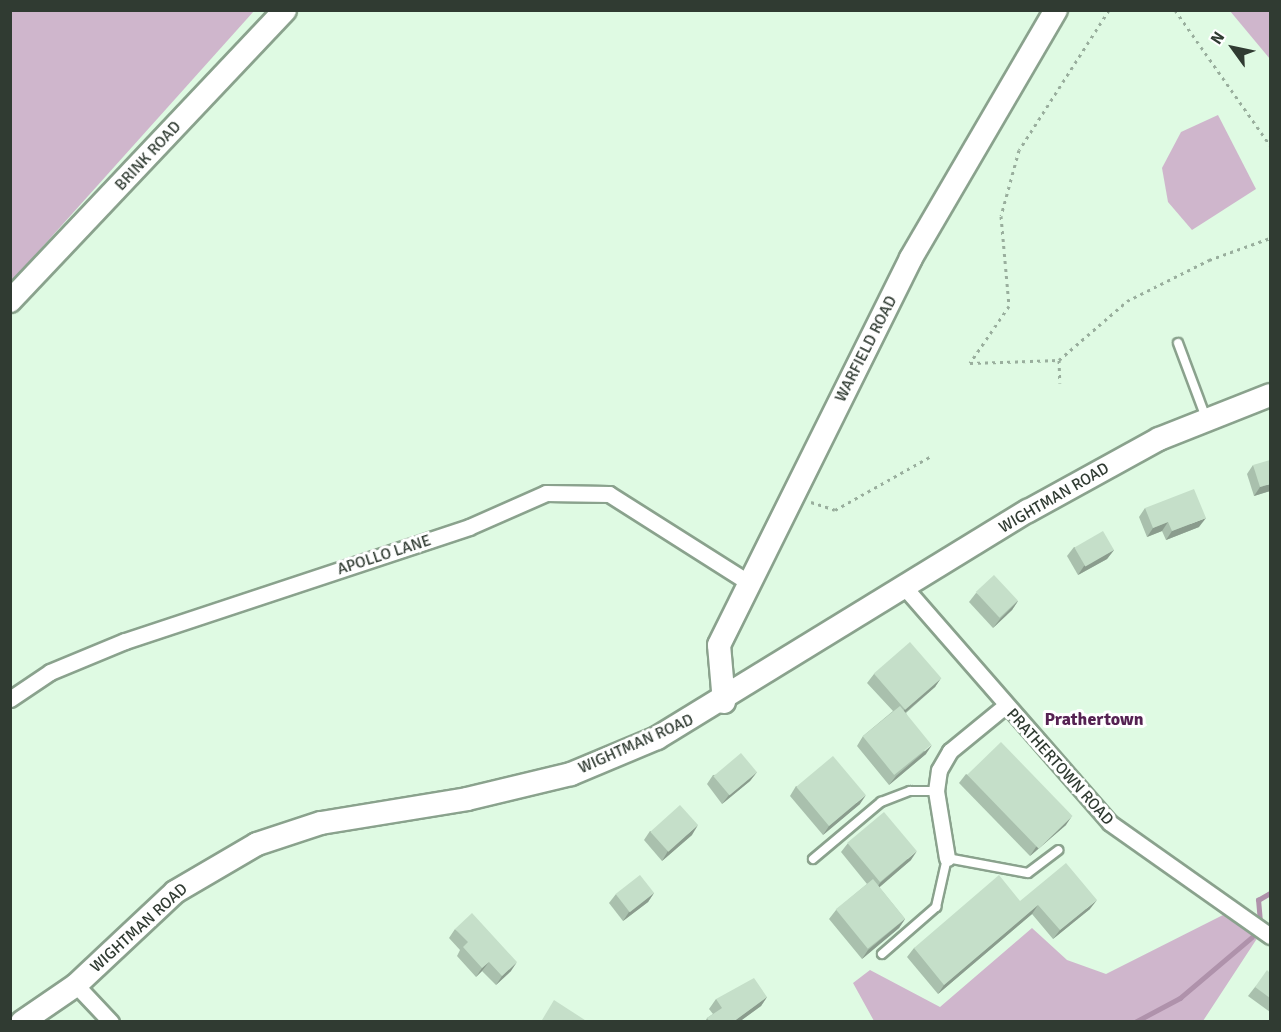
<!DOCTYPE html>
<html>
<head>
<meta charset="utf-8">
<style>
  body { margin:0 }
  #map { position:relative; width:1281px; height:1032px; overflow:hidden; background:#dffae3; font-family:Signika,sans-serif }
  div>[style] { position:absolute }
  .green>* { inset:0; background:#cfb6cc }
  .stream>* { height:4.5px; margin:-2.25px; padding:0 2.25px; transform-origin:2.25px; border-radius:2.25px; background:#af92ab }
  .path>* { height:3px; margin-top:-1.5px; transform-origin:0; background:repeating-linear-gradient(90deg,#99ae9d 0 3px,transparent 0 7.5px) }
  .roads { filter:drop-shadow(2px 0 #8aa28d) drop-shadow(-2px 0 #8aa28d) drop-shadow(0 2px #8aa28d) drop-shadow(0 -2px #8aa28d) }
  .lane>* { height:8px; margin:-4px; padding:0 4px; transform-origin:4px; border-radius:4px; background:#fff }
  .street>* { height:15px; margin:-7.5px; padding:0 7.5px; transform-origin:7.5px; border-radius:7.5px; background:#fff }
  .secondary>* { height:22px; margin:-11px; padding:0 11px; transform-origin:11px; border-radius:11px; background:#fff }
  .wall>* { inset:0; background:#a9c0ad }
  .shaded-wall>* { inset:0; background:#8a9c8d }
  .building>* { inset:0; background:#c5dfc9; transform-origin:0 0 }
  span { translate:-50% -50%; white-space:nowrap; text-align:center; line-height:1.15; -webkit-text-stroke:6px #fff; paint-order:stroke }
  .street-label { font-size:16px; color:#303b32 }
  .neighbourhood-label { font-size:18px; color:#552252; font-weight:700 }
  .frame { position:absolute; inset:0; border:12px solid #303b32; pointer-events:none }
  .north { position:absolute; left:1203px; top:18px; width:60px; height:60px; -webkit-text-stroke:4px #fff; paint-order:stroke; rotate:303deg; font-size:16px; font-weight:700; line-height:24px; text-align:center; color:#303b32 }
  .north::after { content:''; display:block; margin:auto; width:21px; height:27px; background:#303b32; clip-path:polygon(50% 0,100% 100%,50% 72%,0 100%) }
</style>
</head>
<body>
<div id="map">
  <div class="green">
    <i style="clip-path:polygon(11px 10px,254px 11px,11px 282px,10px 11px)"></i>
    <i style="clip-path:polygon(1230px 11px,1270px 11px,1270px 59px)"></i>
    <i style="clip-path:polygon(1218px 115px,1256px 189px,1192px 230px,1168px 202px,1162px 168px,1181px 132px)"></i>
    <i style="clip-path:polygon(1223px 915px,1258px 937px,1203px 1021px,874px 1021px,853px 983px,870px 970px,940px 1007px,1032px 928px,1067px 960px,1106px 974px)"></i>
  </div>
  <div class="stream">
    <i style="left:1260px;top:922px;width:22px;rotate:-95deg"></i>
    <i style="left:1258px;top:900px;width:14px;rotate:-30deg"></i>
    <i style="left:1135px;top:1022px;width:51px;rotate:-28.1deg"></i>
    <i style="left:1180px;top:998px;width:94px;rotate:-40.3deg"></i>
  </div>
  <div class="path">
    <i style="left:1109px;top:10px;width:166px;rotate:122.7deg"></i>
    <i style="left:1019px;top:150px;width:68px;rotate:105.3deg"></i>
    <i style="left:1001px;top:216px;width:90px;rotate:84.9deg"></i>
    <i style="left:1009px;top:306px;width:69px;rotate:124.4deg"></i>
    <i style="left:970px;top:363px;width:89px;rotate:-1.9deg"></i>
    <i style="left:1059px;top:360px;width:90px;rotate:-40.9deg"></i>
    <i style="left:1127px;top:301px;width:92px;rotate:-26.6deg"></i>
    <i style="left:1209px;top:260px;width:65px;rotate:-19.8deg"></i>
    <i style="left:1175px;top:10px;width:165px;rotate:54.9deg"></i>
    <i style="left:1059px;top:360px;width:23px;rotate:88deg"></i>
    <i style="left:811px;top:502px;width:25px;rotate:18deg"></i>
    <i style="left:835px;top:510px;width:112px;rotate:-29.3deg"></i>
  </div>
  <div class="roads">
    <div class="lane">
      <i style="left:1178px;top:343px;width:80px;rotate:69.5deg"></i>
      <i style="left:813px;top:859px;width:89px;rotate:-40deg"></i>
      <i style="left:881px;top:802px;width:31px;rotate:-21deg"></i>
      <i style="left:910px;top:791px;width:26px"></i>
      <i style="left:882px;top:954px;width:72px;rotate:-41deg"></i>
      <i style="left:936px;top:907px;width:50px;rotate:-77.3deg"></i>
      <i style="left:947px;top:858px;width:82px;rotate:10.5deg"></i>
      <i style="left:1028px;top:873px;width:38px;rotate:-37deg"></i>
    </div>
    <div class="street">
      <i style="left:906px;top:589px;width:310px;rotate:48.9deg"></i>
      <i style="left:1110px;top:823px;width:196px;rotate:35.2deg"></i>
      <i style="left:10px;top:699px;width:48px;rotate:-34deg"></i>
      <i style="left:50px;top:672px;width:81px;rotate:-22.5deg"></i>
      <i style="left:125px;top:641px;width:362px;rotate:-18.3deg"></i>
      <i style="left:469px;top:527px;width:84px;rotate:-23.8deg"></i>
      <i style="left:546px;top:493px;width:63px;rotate:0.9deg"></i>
      <i style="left:609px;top:494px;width:166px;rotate:32.4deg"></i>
      <i style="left:947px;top:858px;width:68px;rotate:-99.3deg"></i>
      <i style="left:936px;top:791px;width:21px;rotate:-82deg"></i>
      <i style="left:939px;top:770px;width:22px;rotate:-60deg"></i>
      <i style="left:950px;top:751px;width:71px;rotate:-39.3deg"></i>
      <i style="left:76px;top:985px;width:51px;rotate:46.6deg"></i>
    </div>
    <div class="secondary">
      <i style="left:10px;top:301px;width:400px;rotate:-46.6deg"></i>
      <i style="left:724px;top:702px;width:57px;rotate:-95deg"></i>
      <i style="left:719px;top:645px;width:432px;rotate:-63.6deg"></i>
      <i style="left:911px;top:258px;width:287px;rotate:-59.7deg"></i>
      <i style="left:22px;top:1022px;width:65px;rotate:-34.4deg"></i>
      <i style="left:76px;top:985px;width:136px;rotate:-43.2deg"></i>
      <i style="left:175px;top:892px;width:95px;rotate:-30.3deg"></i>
      <i style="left:257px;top:844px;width:67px;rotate:-18.2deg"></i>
      <i style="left:321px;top:823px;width:148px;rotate:-9.3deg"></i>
      <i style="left:467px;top:799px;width:107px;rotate:-13.5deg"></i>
      <i style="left:571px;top:774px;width:93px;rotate:-22.7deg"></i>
      <i style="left:657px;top:738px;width:435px;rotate:-31.5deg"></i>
      <i style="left:1028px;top:511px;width:149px;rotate:-28.8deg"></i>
      <i style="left:1159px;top:439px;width:119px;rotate:-21.6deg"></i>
    </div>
  </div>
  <div class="wall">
    <i style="clip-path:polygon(1253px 465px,1270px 491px,1254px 496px,1247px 474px)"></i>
    <i style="clip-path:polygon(1145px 508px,1199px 527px,1166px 540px,1162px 531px,1147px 537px,1139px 517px)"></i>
    <i style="clip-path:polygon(1074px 547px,1114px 550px,1107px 559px,1078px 575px,1067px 556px)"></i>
    <i style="clip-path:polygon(976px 593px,1018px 601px,1012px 610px,993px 628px,969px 602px)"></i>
    <i style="clip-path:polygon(874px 674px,941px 678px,935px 687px,906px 713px,926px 754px,889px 785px,857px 746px,863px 736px,893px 711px,867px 683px)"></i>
    <i style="clip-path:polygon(757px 772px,750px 781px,722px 804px,707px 784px,713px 775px)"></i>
    <i style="clip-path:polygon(966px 774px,1066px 825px,1030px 856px,959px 783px)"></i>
    <i style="clip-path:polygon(796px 786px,860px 804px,823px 835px,790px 796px)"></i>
    <i style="clip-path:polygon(650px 831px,692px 835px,662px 861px,644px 840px)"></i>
    <i style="clip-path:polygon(848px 843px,911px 860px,879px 887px,905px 919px,899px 928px,862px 959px,829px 919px,836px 910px,867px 884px,841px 852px)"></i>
    <i style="clip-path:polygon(654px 893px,648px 902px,623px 921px,609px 903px,616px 894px)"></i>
    <i style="clip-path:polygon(1020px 901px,1090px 909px,1053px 939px,1032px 914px,938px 994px,907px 957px,914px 948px)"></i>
    <i style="clip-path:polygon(455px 929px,511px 971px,496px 985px,482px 971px,476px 977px,457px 956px,460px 950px,449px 938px)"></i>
    <i style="clip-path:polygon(1270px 973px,1270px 1012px,1248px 996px,1255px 987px)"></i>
    <i style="clip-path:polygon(767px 997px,761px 1006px,739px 1022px,705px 1022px,707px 1018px,713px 1014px,709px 1009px,716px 999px)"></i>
  </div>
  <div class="shaded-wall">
    <i style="clip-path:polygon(1270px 484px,1270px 491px,1254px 496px,1260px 487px)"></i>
    <i style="clip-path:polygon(1206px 518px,1199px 527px,1166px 540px,1172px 531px)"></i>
    <i style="clip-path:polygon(1168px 522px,1162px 531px,1147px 537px,1153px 528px)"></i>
    <i style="clip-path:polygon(1114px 550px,1107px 559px,1078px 575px,1084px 566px)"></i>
    <i style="clip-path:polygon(1018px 601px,1012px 610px,993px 628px,1000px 619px)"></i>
    <i style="clip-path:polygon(941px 678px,935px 687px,899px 718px,905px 709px)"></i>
    <i style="clip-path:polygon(932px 745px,926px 754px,889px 785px,896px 776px)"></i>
    <i style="clip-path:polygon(757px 772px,750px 781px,722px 804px,729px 795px)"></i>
    <i style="clip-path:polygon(866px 795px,860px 804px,823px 835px,829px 826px)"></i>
    <i style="clip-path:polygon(1072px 816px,1066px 825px,1030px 856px,1036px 847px)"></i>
    <i style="clip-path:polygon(698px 825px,692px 835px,662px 861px,668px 851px)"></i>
    <i style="clip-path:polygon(917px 851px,911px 860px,874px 892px,880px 883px)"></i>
    <i style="clip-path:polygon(654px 893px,648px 902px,623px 921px,629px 912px)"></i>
    <i style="clip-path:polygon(1097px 900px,1090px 909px,1053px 939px,1060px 930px)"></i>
    <i style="clip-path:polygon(1038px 905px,1032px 914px,938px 994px,944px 985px)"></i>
    <i style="clip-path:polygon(905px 919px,899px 928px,862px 959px,868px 950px)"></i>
    <i style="clip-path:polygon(489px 962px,482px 971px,476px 977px,482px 968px)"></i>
    <i style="clip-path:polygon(517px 962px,511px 971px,496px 985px,502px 976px)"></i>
    <i style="clip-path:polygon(767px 997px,761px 1006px,739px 1022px,733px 1022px)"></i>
  </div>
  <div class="building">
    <i style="clip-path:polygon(1270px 460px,1270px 484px,1260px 487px,1253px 465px)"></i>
    <i style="clip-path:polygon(1194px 489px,1206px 518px,1172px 531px,1168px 522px,1153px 528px,1145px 508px)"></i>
    <i style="left:1103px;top:531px;width:22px;height:33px;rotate:60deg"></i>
    <i style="left:994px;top:575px;width:35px;height:25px;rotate:47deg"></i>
    <i style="left:910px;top:642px;width:48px;height:48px;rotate:49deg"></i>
    <i style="left:900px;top:706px;width:50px;height:48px;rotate:51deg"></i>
    <i style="left:1001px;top:742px;width:103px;height:47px;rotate:46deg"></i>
    <i style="left:741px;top:753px;width:25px;height:36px;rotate:50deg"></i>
    <i style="left:833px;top:756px;width:51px;height:48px;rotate:50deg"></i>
    <i style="left:680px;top:805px;width:27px;height:40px;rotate:48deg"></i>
    <i style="left:884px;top:812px;width:51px;height:48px;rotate:50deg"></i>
    <i style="clip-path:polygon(1066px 863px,1097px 900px,1060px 930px,1038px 905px,944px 985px,914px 948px,999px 875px,1020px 901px)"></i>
    <i style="left:640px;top:875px;width:23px;height:31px;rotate:52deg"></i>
    <i style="left:873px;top:879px;width:51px;height:48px;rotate:51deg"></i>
    <i style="clip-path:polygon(472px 913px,517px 962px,502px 976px,489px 962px,482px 968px,463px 947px,468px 942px,455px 929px)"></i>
    <i style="clip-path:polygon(1267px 970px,1270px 973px,1270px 998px,1255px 987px)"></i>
    <i style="clip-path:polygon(754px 978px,767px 997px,733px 1022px,710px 1022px,707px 1018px,722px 1008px,716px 999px)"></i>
    <i style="clip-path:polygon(554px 1000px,588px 1022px,545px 1022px,542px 1020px)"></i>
  </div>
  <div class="street-label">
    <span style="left:148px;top:156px;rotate:-47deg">BRINK ROAD</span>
    <span style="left:866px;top:349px;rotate:-63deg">WARFIELD ROAD</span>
    <span style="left:1054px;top:498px;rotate:-30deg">WIGHTMAN ROAD</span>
    <span style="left:384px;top:555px;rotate:-18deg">APOLLO LANE</span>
    <span style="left:636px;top:744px;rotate:-24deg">WIGHTMAN ROAD</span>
    <span style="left:1060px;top:767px;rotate:48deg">PRATHERTOWN ROAD</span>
    <span style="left:139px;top:928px;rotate:-42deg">WIGHTMAN ROAD</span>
  </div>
  <div class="neighbourhood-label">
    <span style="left:1094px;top:719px">Prathertown</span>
  </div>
  <div class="frame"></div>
  <div class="north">N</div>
</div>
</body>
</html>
